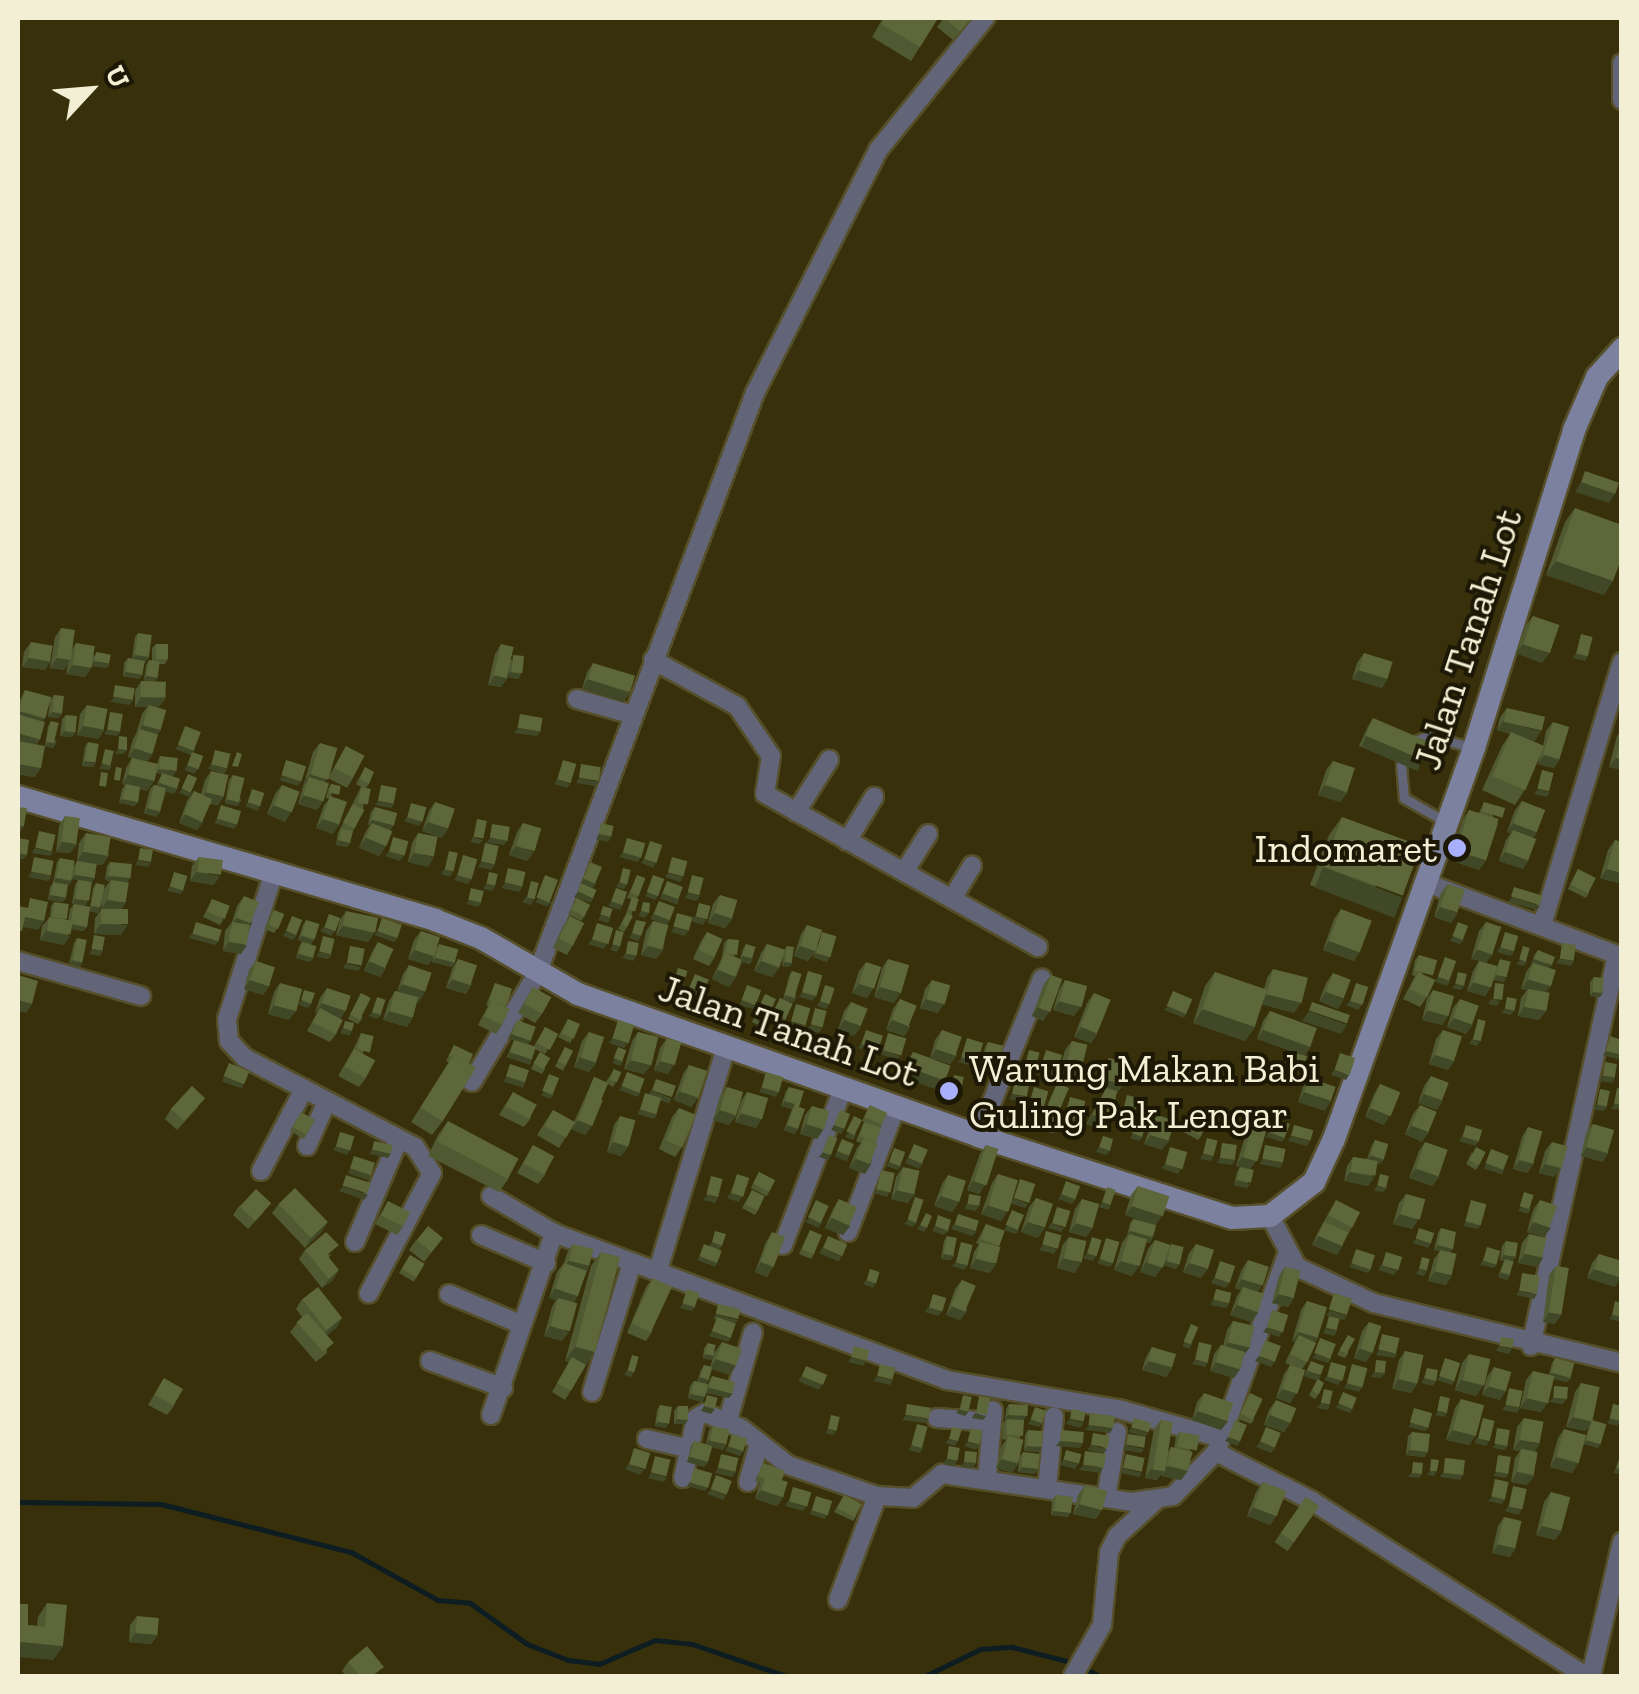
<!DOCTYPE html>
<html>
<head>
<meta charset="utf-8">
<style>
  body { margin:0 }
  #map { position:relative; width:1639px; height:1694px; overflow:hidden; background:#37300a; font-family:"Zilla Slab",serif }
  div>[style] { position:absolute }
  .stream>* { height:5px; margin:-2.5px; padding:0 2.5px; transform-origin:2.5px; border-radius:2.5px; background:#0d1d22 }
  .roads { filter:drop-shadow(2px 0 #554f2a) drop-shadow(-2px 0 #554f2a) drop-shadow(0 2px #554f2a) drop-shadow(0 -2px #554f2a) }
  .lane>* { height:9px; margin:-4.5px; padding:0 4.5px; transform-origin:4.5px; border-radius:4.5px; background:#626478 }
  .street>* { height:18px; margin:-9px; padding:0 9px; transform-origin:9px; border-radius:9px; background:#626478 }
  .secondary>* { height:22px; margin:-11px; padding:0 11px; transform-origin:11px; border-radius:11px; background:#7d81a0 }
  .wall>* { inset:0; background:#505931; transform-origin:0 0 }
  .shaded-wall>* { inset:0; background:#414828; transform-origin:0 0 }
  .building>* { inset:0; background:#5d6739; transform-origin:0 0 }
  .dots>* { width:28px; height:28px; translate:-50% -50%; box-sizing:border-box; border:5px solid #1c1805; border-radius:50% }
  span { translate:-50% -50%; white-space:nowrap; text-align:center; line-height:1.15; -webkit-text-stroke:8px #1c1805; paint-order:stroke }
  .street-label { font-size:40px; color:#f3efd5 }
  .poi-label { font-size:40px; color:#f3efd5 }
  .right { translate:-100% -50%; text-align:right }
  .left { translate:0 -50%; text-align:left }
  .frame { position:absolute; inset:0; border:20px solid #f3efd5; pointer-events:none }
  .north { position:absolute; left:40px; top:40px; width:100px; height:100px; -webkit-text-stroke:8px #1c1805; paint-order:stroke; rotate:64deg; font-size:28px; font-weight:700; line-height:40px; text-align:center; color:#f3efd5 }
  .north::after { content:''; display:block; margin:auto; width:35px; height:45px; background:#f3efd5; clip-path:polygon(50% 0,100% 100%,50% 72%,0 100%) }
</style>
</head>
<body>
<div id="map">
  <div class="stream">
    <i style="left:18px;top:1502px;width:143px;rotate:0.8deg"></i>
    <i style="left:161px;top:1504px;width:196px;rotate:14.2deg"></i>
    <i style="left:351px;top:1552px;width:99px;rotate:28.9deg"></i>
    <i style="left:438px;top:1600px;width:32px;rotate:5deg"></i>
    <i style="left:470px;top:1603px;width:70px;rotate:35.7deg"></i>
    <i style="left:527px;top:1644px;width:44px;rotate:21.3deg"></i>
    <i style="left:568px;top:1660px;width:31px;rotate:7deg"></i>
    <i style="left:599px;top:1664px;width:61px;rotate:-23.2deg"></i>
    <i style="left:655px;top:1640px;width:37px;rotate:6deg"></i>
    <i style="left:692px;top:1644px;width:99px;rotate:18.8deg"></i>
    <i style="left:1084px;top:1668px;width:17px;rotate:28deg"></i>
    <i style="left:925px;top:1676px;width:61px;rotate:-26.1deg"></i>
    <i style="left:980px;top:1649px;width:32px;rotate:-4deg"></i>
    <i style="left:1012px;top:1647px;width:65px;rotate:14.3deg"></i>
  </div>
  <div class="roads">
    <div class="lane">
      <i style="left:1410px;top:743px;width:19px;rotate:-21deg"></i>
      <i style="left:1428px;top:736px;width:44px;rotate:14.3deg"></i>
      <i style="left:1401px;top:765px;width:33px;rotate:85deg"></i>
      <i style="left:1404px;top:798px;width:46px;rotate:29.9deg"></i>
    </div>
    <div class="street">
      <i style="left:1622px;top:63px;width:37px;rotate:90deg"></i>
      <i style="left:653px;top:660px;width:96px;rotate:28.7deg"></i>
      <i style="left:737px;top:706px;width:60px;rotate:55.8deg"></i>
      <i style="left:771px;top:756px;width:38px;rotate:99deg"></i>
      <i style="left:765px;top:794px;width:313px;rotate:29.3deg"></i>
      <i style="left:577px;top:699px;width:58px;rotate:15.9deg"></i>
      <i style="left:796px;top:812px;width:62px;rotate:-57.6deg"></i>
      <i style="left:847px;top:841px;width:52px;rotate:-58.5deg"></i>
      <i style="left:274px;top:872px;width:154px;rotate:107.7deg"></i>
      <i style="left:227px;top:1019px;width:22px;rotate:85deg"></i>
      <i style="left:229px;top:1041px;width:23px;rotate:47deg"></i>
      <i style="left:245px;top:1058px;width:192px;rotate:27.6deg"></i>
      <i style="left:415px;top:1147px;width:31px;rotate:57deg"></i>
      <i style="left:432px;top:1173px;width:136px;rotate:117.7deg"></i>
      <i style="left:904px;top:872px;width:45px;rotate:-57.7deg"></i>
      <i style="left:1424px;top:882px;width:212px;rotate:20.7deg"></i>
      <i style="left:952px;top:899px;width:39px;rotate:-59deg"></i>
      <i style="left:1542px;top:925px;width:275px;rotate:-73.1deg"></i>
      <i style="left:18px;top:961px;width:128px;rotate:15.9deg"></i>
      <i style="left:472px;top:1082px;width:126px;rotate:-59deg"></i>
      <i style="left:537px;top:974px;width:621px;rotate:-69.43deg"></i>
      <i style="left:755px;top:393px;width:274px;rotate:-63.1deg"></i>
      <i style="left:879px;top:149px;width:169px;rotate:-51deg"></i>
      <i style="left:978px;top:1136px;width:170px;rotate:-67.9deg"></i>
      <i style="left:307px;top:1146px;width:49px;rotate:-66deg"></i>
      <i style="left:261px;top:1171px;width:93px;rotate:-62.3deg"></i>
      <i style="left:491px;top:1196px;width:73px;rotate:30.4deg"></i>
      <i style="left:1270px;top:1216px;width:58px;rotate:62.1deg"></i>
      <i style="left:1297px;top:1267px;width:85px;rotate:25.1deg"></i>
      <i style="left:1374px;top:1303px;width:255px;rotate:13.6deg"></i>
      <i style="left:848px;top:1232px;width:134px;rotate:-69deg"></i>
      <i style="left:481px;top:1235px;width:71px;rotate:23.3deg"></i>
      <i style="left:355px;top:1242px;width:112px;rotate:-66.9deg"></i>
      <i style="left:783px;top:1245px;width:167px;rotate:-69deg"></i>
      <i style="left:658px;top:1270px;width:232px;rotate:-73deg"></i>
      <i style="left:449px;top:1294px;width:77px;rotate:22.9deg"></i>
      <i style="left:1531px;top:1346px;width:399px;rotate:-77.6deg"></i>
      <i style="left:430px;top:1361px;width:78px;rotate:20.3deg"></i>
      <i style="left:592px;top:1392px;width:135px;rotate:-72.8deg"></i>
      <i style="left:491px;top:1415px;width:193px;rotate:-70.9deg"></i>
      <i style="left:554px;top:1233px;width:420px;rotate:20.5deg"></i>
      <i style="left:947px;top:1380px;width:178px;rotate:9.7deg"></i>
      <i style="left:1122px;top:1410px;width:102px;rotate:15.9deg"></i>
      <i style="left:937px;top:1418px;width:55px;rotate:4.2deg"></i>
      <i style="left:728px;top:1420px;width:91px;rotate:-74.1deg"></i>
      <i style="left:647px;top:1439px;width:40px;rotate:13deg"></i>
      <i style="left:1216px;top:1452px;width:108px;rotate:27deg"></i>
      <i style="left:1312px;top:1501px;width:325px;rotate:32.6deg"></i>
      <i style="left:683px;top:1478px;width:61px;rotate:-77.8deg"></i>
      <i style="left:696px;top:1418px;width:10px;rotate:-29deg"></i>
      <i style="left:705px;top:1413px;width:39px;rotate:23deg"></i>
      <i style="left:741px;top:1428px;width:60px;rotate:38.2deg"></i>
      <i style="left:788px;top:1465px;width:94px;rotate:19.2deg"></i>
      <i style="left:877px;top:1496px;width:36px;rotate:3deg"></i>
      <i style="left:913px;top:1498px;width:38px;rotate:-40deg"></i>
      <i style="left:942px;top:1474px;width:191px;rotate:8.4deg"></i>
      <i style="left:1131px;top:1502px;width:42px;rotate:-8.1deg"></i>
      <i style="left:1173px;top:1496px;width:62px;rotate:-45.7deg"></i>
      <i style="left:1216px;top:1452px;width:209px;rotate:-70.2deg"></i>
      <i style="left:987px;top:1479px;width:69px;rotate:-85deg"></i>
      <i style="left:748px;top:1482px;width:40px;rotate:-74deg"></i>
      <i style="left:1047px;top:1488px;width:72px;rotate:-84.4deg"></i>
      <i style="left:1106px;top:1498px;width:67px;rotate:-80.5deg"></i>
      <i style="left:838px;top:1600px;width:111px;rotate:-69.4deg"></i>
      <i style="left:1073px;top:1676px;width:59px;rotate:-60.4deg"></i>
      <i style="left:1102px;top:1625px;width:73px;rotate:-84.5deg"></i>
      <i style="left:1109px;top:1552px;width:18px;rotate:-63deg"></i>
      <i style="left:1117px;top:1536px;width:52px;rotate:-42.6deg"></i>
      <i style="left:1591px;top:1676px;width:138px;rotate:-77deg"></i>
    </div>
    <div class="secondary">
      <i style="left:18px;top:797px;width:435px;rotate:16.4deg"></i>
      <i style="left:435px;top:920px;width:49px;rotate:21.4deg"></i>
      <i style="left:481px;top:938px;width:112px;rotate:30deg"></i>
      <i style="left:578px;top:994px;width:424px;rotate:19.5deg"></i>
      <i style="left:978px;top:1136px;width:267px;rotate:17.9deg"></i>
      <i style="left:1232px;top:1218px;width:38px;rotate:-3deg"></i>
      <i style="left:1270px;top:1216px;width:56px;rotate:-37.7deg"></i>
      <i style="left:1314px;top:1182px;width:47px;rotate:-65.1deg"></i>
      <i style="left:1334px;top:1139px;width:415px;rotate:-70.3deg"></i>
      <i style="left:1474px;top:748px;width:333px;rotate:-72.5deg"></i>
      <i style="left:1574px;top:430px;width:58px;rotate:-66.5deg"></i>
      <i style="left:1597px;top:377px;width:38px;rotate:-48deg"></i>
    </div>
  </div>
  <div class="wall">
    <i style="clip-path:polygon(883px 18px,938px 18px,911px 61px,872px 37px)"></i>
    <i style="clip-path:polygon(944px 18px,973px 18px,953px 40px,937px 27px)"></i>
    <i style="clip-path:polygon(1575px 508px,1604px 595px,1546px 575px,1565px 522px)"></i>
    <i style="clip-path:polygon(1533px 616px,1542px 663px,1516px 653px,1526px 625px)"></i>
    <i style="clip-path:polygon(61px 628px,72px 649px,76px 643px,94px 655px,107px 668px,92px 666px,85px 677px,66px 674px,68px 663px,64px 670px,50px 668px,55px 637px)"></i>
    <i style="clip-path:polygon(138px 633px,149px 657px,145px 662px,139px 679px,123px 676px,124px 663px,128px 658px,132px 659px,135px 637px)"></i>
    <i style="clip-path:polygon(31px 642px,51px 661px,45px 670px,22px 667px,24px 652px)"></i>
    <i style="clip-path:polygon(156px 644px,168px 659px,165px 664px,159px 664px,158px 677px,154px 682px,159px 707px,156px 707px,158px 734px,153px 753px,147px 762px,157px 764px,160px 756px,173px 776px,166px 775px,177px 789px,174px 794px,166px 791px,160px 812px,156px 817px,144px 813px,150px 789px,154px 785px,156px 786px,162px 774px,156px 773px,154px 781px,147px 791px,140px 789px,138px 802px,134px 806px,119px 803px,122px 789px,125px 785px,122px 784px,126px 768px,132px 758px,128px 757px,133px 739px,136px 734px,142px 714px,147px 707px,135px 707px,135px 691px,141px 681px,153px 682px,144px 680px,146px 665px,149px 660px,152px 661px,152px 648px)"></i>
    <i style="clip-path:polygon(501px 644px,521px 674px,518px 679px,508px 677px,501px 687px,488px 685px,495px 654px)"></i>
    <i style="clip-path:polygon(1364px 653px,1388px 678px,1382px 688px,1352px 679px,1357px 663px)"></i>
    <i style="clip-path:polygon(593px 663px,630px 693px,623px 702px,582px 689px,587px 672px)"></i>
    <i style="clip-path:polygon(25px 690px,50px 700px,54px 695px,62px 714px,58px 718px,48px 717px,50px 700px,43px 722px,40px 739px,36px 745px,41px 768px,34px 777px,18px 774px,18px 704px)"></i>
    <i style="clip-path:polygon(87px 705px,104px 730px,98px 739px,77px 735px,80px 714px)"></i>
    <i style="clip-path:polygon(1507px 708px,1535px 741px,1526px 738px,1543px 746px,1546px 731px,1553px 722px,1554px 768px,1538px 764px,1540px 755px,1524px 791px,1515px 805px,1482px 790px,1502px 746px,1510px 734px,1497px 730px,1500px 717px)"></i>
    <i style="clip-path:polygon(66px 715px,75px 733px,72px 737px,60px 736px,62px 719px)"></i>
    <i style="clip-path:polygon(1373px 718px,1422px 760px,1416px 770px,1359px 746px,1367px 728px)"></i>
    <i style="clip-path:polygon(51px 721px,56px 743px,53px 748px,45px 746px,48px 726px)"></i>
    <i style="clip-path:polygon(1622px 729px,1622px 770px,1609px 767px,1617px 736px)"></i>
    <i style="clip-path:polygon(88px 742px,93px 767px,82px 766px,85px 747px)"></i>
    <i style="clip-path:polygon(320px 743px,325px 782px,324px 800px,317px 810px,298px 804px,313px 752px)"></i>
    <i style="clip-path:polygon(346px 746px,353px 778px,347px 788px,328px 778px)"></i>
    <i style="clip-path:polygon(1333px 761px,1347px 793px,1340px 802px,1318px 795px,1326px 770px)"></i>
    <i style="clip-path:polygon(365px 767px,369px 784px,366px 788px,363px 809px,364px 810px,353px 831px,347px 847px,336px 845px,338px 833px,361px 787px,356px 784px)"></i>
    <i style="clip-path:polygon(211px 771px,224px 796px,218px 805px,210px 804px,197px 830px,179px 823px,187px 801px,194px 791px,201px 794px,205px 780px)"></i>
    <i style="clip-path:polygon(233px 775px,241px 801px,237px 806px,225px 803px,229px 780px)"></i>
    <i style="clip-path:polygon(331px 784px,333px 834px,316px 828px,324px 805px,329px 799px,326px 798px,328px 789px)"></i>
    <i style="clip-path:polygon(282px 785px,291px 812px,285px 822px,267px 814px,275px 794px)"></i>
    <i style="clip-path:polygon(1522px 801px,1537px 832px,1533px 838px,1523px 869px,1499px 861px,1506px 840px,1511px 833px,1507px 832px,1515px 810px)"></i>
    <i style="clip-path:polygon(435px 802px,442px 838px,422px 831px,429px 811px)"></i>
    <i style="clip-path:polygon(1484px 802px,1498px 824px,1486px 860px,1479px 870px,1450px 860px,1463px 819px,1469px 810px,1479px 813px)"></i>
    <i style="clip-path:polygon(375px 807px,394px 825px,390px 830px,386px 846px,379px 856px,359px 848px,365px 833px,370px 825px,368px 825px,371px 812px)"></i>
    <i style="clip-path:polygon(65px 816px,77px 844px,70px 853px,56px 852px,59px 826px)"></i>
    <i style="clip-path:polygon(1342px 817px,1389px 915px,1310px 885px,1329px 835px)"></i>
    <i style="clip-path:polygon(523px 823px,527px 861px,509px 855px,517px 832px)"></i>
    <i style="clip-path:polygon(86px 833px,109px 855px,102px 865px,86px 863px,95px 877px,92px 882px,85px 906px,90px 907px,93px 888px,96px 883px,104px 889px,110px 881px,105px 880px,107px 866px,110px 862px,130px 878px,127px 883px,121px 909px,121px 935px,94px 934px,95px 918px,101px 910px,102px 903px,98px 913px,89px 911px,87px 927px,83px 931px,71px 929px,64px 945px,40px 940px,42px 926px,50px 917px,51px 906px,54px 902px,66px 920px,68px 921px,70px 909px,74px 904px,72px 904px,75px 885px,78px 880px,72px 879px,68px 886px,66px 898px,62px 902px,48px 900px,50px 887px,53px 883px,57px 862px,60px 858px,74px 866px,77px 861px,79px 843px)"></i>
    <i style="clip-path:polygon(418px 833px,428px 867px,408px 862px,412px 843px)"></i>
    <i style="clip-path:polygon(1615px 840px,1622px 842px,1622px 878px,1618px 883px,1600px 878px,1608px 850px)"></i>
    <i style="clip-path:polygon(199px 857px,214px 885px,190px 881px,192px 866px)"></i>
    <i style="clip-path:polygon(1578px 869px,1589px 893px,1586px 898px,1568px 889px)"></i>
    <i style="clip-path:polygon(637px 875px,638px 896px,627px 927px,624px 932px,618px 929px,626px 914px,631px 899px,627px 898px)"></i>
    <i style="clip-path:polygon(1448px 884px,1451px 923px,1434px 917px,1441px 893px)"></i>
    <i style="clip-path:polygon(720px 895px,732px 919px,725px 928px,708px 923px,713px 904px)"></i>
    <i style="clip-path:polygon(244px 896px,252px 923px,241px 954px,223px 951px,225px 931px,232px 922px,237px 906px)"></i>
    <i style="clip-path:polygon(577px 898px,585px 916px,581px 921px,568px 914px)"></i>
    <i style="clip-path:polygon(212px 899px,223px 920px,220px 925px,203px 917px)"></i>
    <i style="clip-path:polygon(659px 901px,670px 920px,667px 925px,663px 950px,656px 959px,641px 955px,646px 931px,653px 921px,665px 924px,651px 919px)"></i>
    <i style="clip-path:polygon(1341px 909px,1354px 961px,1323px 950px,1334px 919px)"></i>
    <i style="clip-path:polygon(274px 910px,277px 929px,274px 933px,264px 929px)"></i>
    <i style="clip-path:polygon(346px 911px,374px 933px,368px 942px,336px 935px,340px 920px)"></i>
    <i style="clip-path:polygon(570px 916px,573px 945px,567px 955px,553px 948px,563px 926px)"></i>
    <i style="clip-path:polygon(306px 920px,314px 940px,311px 944px,313px 958px,309px 962px,296px 958px,299px 947px,302px 942px,308px 944px,298px 940px,303px 925px)"></i>
    <i style="clip-path:polygon(1486px 922px,1501px 927px,1471px 959px,1479px 931px)"></i>
    <i style="clip-path:polygon(807px 925px,827px 962px,813px 957px,815px 952px,808px 961px,794px 956px,801px 934px)"></i>
    <i style="clip-path:polygon(421px 931px,455px 962px,452px 967px,432px 962px,434px 957px,428px 965px,408px 959px,414px 940px)"></i>
    <i style="clip-path:polygon(707px 932px,715px 957px,709px 966px,693px 959px,701px 941px)"></i>
    <i style="clip-path:polygon(77px 938px,80px 967px,69px 964px,74px 943px)"></i>
    <i style="clip-path:polygon(728px 939px,735px 957px,740px 959px,743px 949px,746px 944px,750px 964px,742px 962px,736px 977px,729px 987px,712px 979px,722px 957px,724px 943px)"></i>
    <i style="clip-path:polygon(378px 942px,386px 968px,380px 977px,364px 971px,372px 952px)"></i>
    <i style="clip-path:polygon(767px 944px,784px 950px,787px 946px,792px 963px,789px 967px,782px 966px,783px 957px,779px 968px,772px 977px,754px 971px,761px 953px)"></i>
    <i style="clip-path:polygon(1538px 950px,1550px 968px,1546px 992px,1546px 1011px,1539px 1020px,1518px 1016px,1521px 998px,1527px 990px,1521px 989px,1526px 972px,1532px 964px,1534px 955px)"></i>
    <i style="clip-path:polygon(1419px 955px,1427px 997px,1420px 1007px,1403px 999px,1415px 976px,1412px 975px,1415px 960px)"></i>
    <i style="clip-path:polygon(458px 959px,466px 994px,446px 988px,452px 969px)"></i>
    <i style="clip-path:polygon(888px 959px,894px 1003px,874px 997px,882px 968px)"></i>
    <i style="clip-path:polygon(1500px 959px,1504px 982px,1493px 980px,1485px 996px,1467px 991px,1473px 971px,1479px 961px,1497px 966px)"></i>
    <i style="clip-path:polygon(256px 961px,270px 985px,263px 995px,244px 989px,249px 970px)"></i>
    <i style="clip-path:polygon(866px 962px,867px 998px,852px 993px,859px 971px)"></i>
    <i style="clip-path:polygon(409px 965px,419px 1002px,417px 1001px,413px 1017px,407px 1027px,383px 1020px,389px 1001px,395px 991px,397px 992px,403px 974px)"></i>
    <i style="clip-path:polygon(1273px 969px,1294px 1013px,1262px 1004px,1255px 1027px,1245px 1041px,1193px 1023px,1205px 986px,1215px 972px,1264px 989px,1267px 978px)"></i>
    <i style="clip-path:polygon(792px 971px,796px 998px,793px 1003px,785px 1001px,786px 1019px,782px 1024px,770px 1018px,780px 998px,783px 1000px,789px 976px)"></i>
    <i style="clip-path:polygon(1333px 973px,1338px 1009px,1319px 1001px,1326px 983px)"></i>
    <i style="clip-path:polygon(1051px 975px,1043px 1021px,1032px 1016px,1044px 984px)"></i>
    <i style="clip-path:polygon(1594px 977px,1603px 992px,1600px 997px,1590px 996px,1590px 982px)"></i>
    <i style="clip-path:polygon(932px 980px,938px 1013px,920px 1008px,925px 989px)"></i>
    <i style="clip-path:polygon(1065px 980px,1074px 1016px,1053px 1010px,1059px 990px)"></i>
    <i style="clip-path:polygon(280px 983px,289px 1020px,268px 1014px,274px 992px)"></i>
    <i style="clip-path:polygon(495px 983px,506px 1007px,502px 1025px,496px 1034px,478px 1025px,488px 1006px,486px 1005px)"></i>
    <i style="clip-path:polygon(533px 987px,542px 1014px,535px 1023px,518px 1013px)"></i>
    <i style="clip-path:polygon(327px 988px,345px 1011px,341px 1018px,337px 1033px,330px 1042px,307px 1031px,317px 1013px,315px 1012px,320px 998px)"></i>
    <i style="clip-path:polygon(1433px 990px,1448px 1016px,1442px 1025px,1422px 1020px,1427px 999px)"></i>
    <i style="clip-path:polygon(361px 993px,362px 1019px,358px 1024px,348px 1019px)"></i>
    <i style="clip-path:polygon(1094px 993px,1097px 1034px,1091px 1043px,1074px 1037px,1087px 1003px)"></i>
    <i style="clip-path:polygon(765px 994px,765px 1022px,762px 1027px,752px 1022px)"></i>
    <i style="clip-path:polygon(900px 999px,910px 1027px,904px 1036px,886px 1030px,893px 1009px)"></i>
    <i style="clip-path:polygon(1460px 999px,1466px 1034px,1447px 1027px,1453px 1008px)"></i>
    <i style="clip-path:polygon(851px 1002px,854px 1036px,838px 1030px,844px 1011px)"></i>
    <i style="clip-path:polygon(1270px 1011px,1311px 1046px,1304px 1056px,1302px 1069px,1289px 1067px,1291px 1058px,1294px 1053px,1303px 1055px,1257px 1039px,1263px 1021px)"></i>
    <i style="clip-path:polygon(568px 1019px,573px 1038px,570px 1043px,558px 1037px)"></i>
    <i style="clip-path:polygon(517px 1020px,528px 1044px,534px 1046px,545px 1027px,558px 1034px,545px 1054px,535px 1049px,529px 1064px,507px 1057px,514px 1040px,508px 1038px)"></i>
    <i style="clip-path:polygon(942px 1030px,957px 1055px,950px 1064px,930px 1058px,940px 1090px,902px 1077px,907px 1062px,913px 1052px,930px 1058px,935px 1040px)"></i>
    <i style="clip-path:polygon(1443px 1030px,1448px 1070px,1429px 1064px,1436px 1039px)"></i>
    <i style="clip-path:polygon(589px 1032px,596px 1063px,589px 1072px,574px 1067px,582px 1041px)"></i>
    <i style="clip-path:polygon(638px 1032px,651px 1065px,644px 1074px,624px 1069px,632px 1041px)"></i>
    <i style="clip-path:polygon(361px 1033px,366px 1078px,359px 1087px,338px 1076px,353px 1050px)"></i>
    <i style="clip-path:polygon(667px 1038px,668px 1074px,654px 1070px,660px 1048px)"></i>
    <i style="clip-path:polygon(1072px 1041px,1076px 1076px,1059px 1072px,1065px 1050px)"></i>
    <i style="clip-path:polygon(988px 1042px,998px 1069px,982px 1066px,985px 1047px)"></i>
    <i style="clip-path:polygon(454px 1045px,442px 1122px,432px 1135px,411px 1122px,449px 1062px,446px 1061px)"></i>
    <i style="left:565px;top:1047px;width:9px;height:22px;rotate:27deg"></i>
    <i style="clip-path:polygon(540px 1052px,545px 1069px,542px 1074px,531px 1069px)"></i>
    <i style="clip-path:polygon(1109px 1058px,1123px 1085px,1117px 1093px,1104px 1129px,1086px 1124px,1105px 1091px,1096px 1088px,1103px 1067px)"></i>
    <i style="clip-path:polygon(689px 1065px,698px 1098px,691px 1107px,674px 1100px,683px 1074px)"></i>
    <i style="clip-path:polygon(614px 1069px,616px 1082px,613px 1087px,608px 1084px,585px 1135px,571px 1129px,559px 1148px,537px 1135px,553px 1110px,574px 1122px,594px 1077px,606px 1082px)"></i>
    <i style="clip-path:polygon(1431px 1076px,1437px 1110px,1418px 1103px,1424px 1086px)"></i>
    <i style="clip-path:polygon(1309px 1078px,1325px 1111px,1298px 1102px,1303px 1087px)"></i>
    <i style="clip-path:polygon(1380px 1084px,1384px 1125px,1365px 1117px,1374px 1094px)"></i>
    <i style="clip-path:polygon(727px 1087px,736px 1116px,729px 1125px,713px 1120px,720px 1096px)"></i>
    <i style="clip-path:polygon(789px 1087px,799px 1107px,798px 1129px,794px 1134px,784px 1130px,792px 1109px,781px 1106px,786px 1091px)"></i>
    <i style="clip-path:polygon(513px 1092px,531px 1118px,524px 1127px,499px 1115px)"></i>
    <i style="clip-path:polygon(747px 1092px,762px 1118px,756px 1128px,735px 1122px,741px 1101px)"></i>
    <i style="clip-path:polygon(870px 1105px,882px 1124px,875px 1143px,871px 1164px,865px 1174px,849px 1168px,857px 1148px,861px 1143px,856px 1141px,864px 1122px,862px 1121px)"></i>
    <i style="clip-path:polygon(1420px 1105px,1422px 1142px,1405px 1134px,1413px 1114px)"></i>
    <i style="clip-path:polygon(812px 1106px,823px 1130px,817px 1139px,800px 1134px,805px 1115px)"></i>
    <i style="clip-path:polygon(198px 1107px,177px 1130px,165px 1119px,171px 1109px)"></i>
    <i style="clip-path:polygon(679px 1108px,682px 1147px,675px 1157px,659px 1149px,672px 1117px)"></i>
    <i style="clip-path:polygon(1195px 1110px,1202px 1135px,1198px 1140px,1183px 1132px)"></i>
    <i style="left:301px;top:1112px;width:16px;height:22px;rotate:30deg"></i>
    <i style="clip-path:polygon(1256px 1112px,1256px 1161px,1250px 1169px,1247px 1188px,1234px 1185px,1237px 1172px,1240px 1167px,1236px 1166px,1250px 1121px)"></i>
    <i style="clip-path:polygon(1157px 1115px,1162px 1150px,1144px 1144px,1151px 1125px)"></i>
    <i style="clip-path:polygon(620px 1116px,628px 1147px,621px 1156px,607px 1152px,614px 1125px)"></i>
    <i style="clip-path:polygon(448px 1121px,509px 1178px,499px 1192px,428px 1156px,438px 1135px)"></i>
    <i style="clip-path:polygon(1593px 1124px,1603px 1162px,1581px 1156px,1586px 1133px)"></i>
    <i style="clip-path:polygon(1528px 1127px,1534px 1163px,1527px 1173px,1513px 1169px,1522px 1137px)"></i>
    <i style="clip-path:polygon(1375px 1140px,1384px 1159px,1380px 1164px,1377px 1163px,1368px 1186px,1344px 1181px,1347px 1166px,1353px 1157px,1367px 1159px,1372px 1145px)"></i>
    <i style="clip-path:polygon(1425px 1142px,1439px 1177px,1432px 1186px,1409px 1178px,1419px 1151px)"></i>
    <i style="clip-path:polygon(1552px 1142px,1554px 1177px,1539px 1173px,1545px 1151px)"></i>
    <i style="clip-path:polygon(533px 1145px,545px 1175px,538px 1184px,517px 1173px)"></i>
    <i style="clip-path:polygon(986px 1145px,985px 1185px,979px 1194px,967px 1190px,980px 1154px)"></i>
    <i style="clip-path:polygon(1472px 1152px,1479px 1165px,1476px 1170px,1466px 1164px)"></i>
    <i style="clip-path:polygon(903px 1167px,908px 1203px,891px 1199px,896px 1177px)"></i>
    <i style="left:759px;top:1172px;width:18px;height:18px;rotate:27deg"></i>
    <i style="clip-path:polygon(998px 1174px,1007px 1212px,1001px 1221px,981px 1214px,992px 1183px)"></i>
    <i style="clip-path:polygon(948px 1175px,959px 1202px,952px 1212px,934px 1206px,942px 1184px)"></i>
    <i style="clip-path:polygon(1138px 1186px,1156px 1225px,1150px 1243px,1146px 1242px,1132px 1276px,1114px 1270px,1122px 1243px,1127px 1236px,1130px 1223px,1133px 1219px,1142px 1221px,1125px 1215px,1131px 1195px)"></i>
    <i style="clip-path:polygon(752px 1190px,758px 1210px,755px 1215px,742px 1208px)"></i>
    <i style="clip-path:polygon(1406px 1194px,1418px 1220px,1412px 1229px,1393px 1224px,1399px 1203px)"></i>
    <i style="clip-path:polygon(1036px 1198px,1038px 1238px,1021px 1232px,1029px 1207px)"></i>
    <i style="clip-path:polygon(839px 1199px,850px 1226px,843px 1235px,825px 1228px,833px 1209px)"></i>
    <i style="clip-path:polygon(1082px 1199px,1093px 1227px,1086px 1237px,1069px 1232px,1075px 1209px)"></i>
    <i style="clip-path:polygon(1336px 1200px,1352px 1227px,1337px 1255px,1312px 1245px,1318px 1232px)"></i>
    <i style="clip-path:polygon(1540px 1200px,1544px 1237px,1527px 1232px,1533px 1210px)"></i>
    <i style="clip-path:polygon(388px 1201px,404px 1225px,397px 1235px,375px 1224px)"></i>
    <i style="clip-path:polygon(279px 1204px,328px 1222px,321px 1232px,305px 1248px,272px 1213px)"></i>
    <i style="clip-path:polygon(239px 1206px,264px 1212px,248px 1229px,233px 1215px)"></i>
    <i style="clip-path:polygon(986px 1224px,999px 1247px,990px 1273px,970px 1268px,974px 1252px,979px 1244px,976px 1243px)"></i>
    <i style="clip-path:polygon(1441px 1228px,1453px 1249px,1450px 1252px,1446px 1285px,1428px 1281px,1434px 1259px,1440px 1251px,1434px 1250px,1438px 1233px)"></i>
    <i style="clip-path:polygon(810px 1230px,814px 1254px,811px 1259px,799px 1254px)"></i>
    <i style="clip-path:polygon(772px 1232px,773px 1267px,767px 1277px,755px 1272px,766px 1242px)"></i>
    <i style="clip-path:polygon(1529px 1234px,1543px 1258px,1537px 1267px,1518px 1263px,1522px 1243px)"></i>
    <i style="clip-path:polygon(947px 1236px,954px 1256px,950px 1260px,941px 1259px,944px 1241px)"></i>
    <i style="clip-path:polygon(1069px 1237px,1075px 1273px,1057px 1268px,1062px 1246px)"></i>
    <i style="clip-path:polygon(443px 1238px,424px 1262px,409px 1250px,416px 1240px)"></i>
    <i style="clip-path:polygon(1155px 1240px,1170px 1245px,1179px 1264px,1176px 1269px,1163px 1265px,1155px 1277px,1140px 1272px,1148px 1249px)"></i>
    <i style="clip-path:polygon(1506px 1241px,1513px 1261px,1510px 1275px,1507px 1280px,1498px 1277px,1504px 1261px,1500px 1260px,1502px 1246px)"></i>
    <i style="clip-path:polygon(573px 1244px,589px 1266px,574px 1302px,562px 1341px,544px 1336px,552px 1307px,556px 1300px,549px 1298px,557px 1272px,564px 1263px,567px 1253px)"></i>
    <i style="clip-path:polygon(1196px 1244px,1201px 1278px,1183px 1272px,1189px 1253px)"></i>
    <i style="clip-path:polygon(305px 1250px,332px 1255px,329px 1257px,333px 1280px,322px 1288px,299px 1259px)"></i>
    <i style="clip-path:polygon(601px 1252px,594px 1352px,565px 1400px,552px 1392px,569px 1362px,565px 1361px,591px 1266px)"></i>
    <i style="clip-path:polygon(1599px 1254px,1615px 1287px,1587px 1278px,1592px 1263px)"></i>
    <i style="left:410px;top:1255px;width:17px;height:21px;rotate:31deg"></i>
    <i style="clip-path:polygon(1248px 1260px,1258px 1292px,1258px 1313px,1251px 1322px,1230px 1315px,1237px 1296px,1241px 1290px,1235px 1288px,1242px 1269px)"></i>
    <i style="clip-path:polygon(1556px 1266px,1555px 1324px,1543px 1322px,1549px 1275px)"></i>
    <i style="clip-path:polygon(1285px 1267px,1294px 1298px,1288px 1307px,1272px 1303px,1279px 1276px)"></i>
    <i style="clip-path:polygon(653px 1278px,652px 1332px,646px 1341px,627px 1333px,646px 1287px)"></i>
    <i style="clip-path:polygon(962px 1280px,967px 1311px,960px 1320px,946px 1315px,955px 1289px)"></i>
    <i style="clip-path:polygon(302px 1299px,342px 1318px,336px 1328px,327px 1335px,327px 1353px,316px 1362px,290px 1332px,302px 1317px,296px 1309px)"></i>
    <i style="clip-path:polygon(1307px 1301px,1315px 1342px,1308px 1361px,1302px 1369px,1290px 1403px,1276px 1398px,1284px 1374px,1290px 1365px,1285px 1363px,1295px 1342px,1292px 1341px,1301px 1310px)"></i>
    <i style="clip-path:polygon(1233px 1321px,1250px 1347px,1244px 1355px,1240px 1369px,1234px 1378px,1210px 1371px,1214px 1354px,1221px 1345px,1223px 1346px,1227px 1330px)"></i>
    <i style="clip-path:polygon(1369px 1322px,1372px 1353px,1366px 1362px,1354px 1358px,1362px 1331px)"></i>
    <i style="clip-path:polygon(1348px 1335px,1348px 1354px,1345px 1358px,1337px 1355px)"></i>
    <i style="clip-path:polygon(722px 1342px,729px 1375px,712px 1369px,706px 1384px,708px 1384px,712px 1376px,729px 1398px,706px 1393px,702px 1402px,688px 1398px,690px 1386px,694px 1381px,697px 1382px,701px 1370px,704px 1365px,710px 1367px,713px 1357px,711px 1360px,703px 1358px,704px 1348px,708px 1343px,715px 1352px)"></i>
    <i style="clip-path:polygon(1152px 1347px,1172px 1368px,1166px 1377px,1142px 1370px,1146px 1357px)"></i>
    <i style="clip-path:polygon(1405px 1351px,1417px 1384px,1411px 1393px,1392px 1389px,1399px 1360px)"></i>
    <i style="clip-path:polygon(1469px 1354px,1483px 1386px,1476px 1396px,1455px 1390px,1462px 1363px)"></i>
    <i style="clip-path:polygon(1555px 1358px,1571px 1378px,1567px 1382px,1553px 1379px,1541px 1412px,1520px 1408px,1526px 1380px,1533px 1371px,1549px 1375px,1552px 1363px)"></i>
    <i style="clip-path:polygon(1311px 1361px,1318px 1380px,1319px 1394px,1315px 1399px,1309px 1395px,1317px 1380px,1304px 1376px)"></i>
    <i style="clip-path:polygon(1494px 1367px,1500px 1400px,1482px 1395px,1487px 1377px)"></i>
    <i style="clip-path:polygon(164px 1378px,174px 1406px,167px 1415px,148px 1405px)"></i>
    <i style="clip-path:polygon(1581px 1383px,1592px 1421px,1598px 1448px,1584px 1444px,1589px 1426px,1585px 1431px,1566px 1427px,1575px 1392px)"></i>
    <i style="clip-path:polygon(1204px 1393px,1228px 1421px,1221px 1430px,1192px 1420px,1197px 1402px)"></i>
    <i style="clip-path:polygon(1250px 1393px,1254px 1420px,1251px 1424px,1238px 1419px)"></i>
    <i style="clip-path:polygon(1461px 1399px,1475px 1436px,1469px 1445px,1446px 1440px,1455px 1408px)"></i>
    <i style="clip-path:polygon(1276px 1400px,1290px 1423px,1284px 1432px,1264px 1425px,1269px 1410px)"></i>
    <i style="clip-path:polygon(1009px 1404px,1024px 1420px,1020px 1439px,1020px 1456px,1023px 1452px,1035px 1474px,1018px 1472px,1019px 1460px,1012px 1473px,996px 1468px,1002px 1445px,1006px 1440px,1002px 1439px,1003px 1423px,1006px 1419px,1005px 1419px,1006px 1409px)"></i>
    <i style="clip-path:polygon(660px 1405px,666px 1428px,655px 1426px,657px 1410px)"></i>
    <i style="clip-path:polygon(678px 1406px,688px 1420px,685px 1424px,674px 1424px,674px 1411px)"></i>
    <i style="clip-path:polygon(1524px 1418px,1534px 1452px,1534px 1476px,1527px 1485px,1511px 1482px,1515px 1458px,1520px 1451px,1513px 1450px,1517px 1427px)"></i>
    <i style="clip-path:polygon(1161px 1420px,1167px 1454px,1171px 1447px,1174px 1448px,1176px 1436px,1180px 1432px,1193px 1455px,1191px 1455px,1181px 1480px,1161px 1476px,1161px 1474px,1157px 1480px,1145px 1478px,1154px 1429px)"></i>
    <i style="clip-path:polygon(713px 1426px,723px 1450px,712px 1447px,708px 1462px,704px 1467px,687px 1462px,691px 1446px,694px 1441px,706px 1444px,709px 1430px)"></i>
    <i style="clip-path:polygon(1564px 1429px,1578px 1463px,1572px 1473px,1550px 1467px,1558px 1438px)"></i>
    <i style="clip-path:polygon(1028px 1430px,1039px 1452px,1024px 1451px,1025px 1435px)"></i>
    <i style="clip-path:polygon(1412px 1432px,1428px 1452px,1424px 1457px,1406px 1455px,1408px 1436px)"></i>
    <i style="clip-path:polygon(763px 1463px,782px 1480px,784px 1496px,777px 1506px,755px 1499px,760px 1482px,755px 1481px)"></i>
    <i style="clip-path:polygon(1263px 1482px,1277px 1515px,1270px 1525px,1247px 1516px,1256px 1492px)"></i>
    <i style="clip-path:polygon(1085px 1485px,1096px 1519px,1073px 1514px,1078px 1495px)"></i>
    <i style="clip-path:polygon(1551px 1492px,1555px 1540px,1536px 1535px,1544px 1502px)"></i>
    <i style="clip-path:polygon(844px 1495px,856px 1517px,853px 1521px,834px 1512px)"></i>
    <i style="clip-path:polygon(1056px 1495px,1068px 1517px,1051px 1515px,1052px 1500px)"></i>
    <i style="left:1306px;top:1497px;width:16px;height:55px;rotate:35deg"></i>
    <i style="clip-path:polygon(1504px 1517px,1510px 1557px,1492px 1553px,1498px 1526px)"></i>
    <i style="clip-path:polygon(47px 1603px,63px 1646px,53px 1660px,28px 1625px,37px 1626px,38px 1617px)"></i>
    <i style="clip-path:polygon(137px 1616px,158px 1635px,151px 1644px,129px 1642px,130px 1625px)"></i>
    <i style="clip-path:polygon(348px 1662px,376px 1676px,346px 1676px,342px 1671px)"></i>
  </div>
  <div class="shaded-wall">
    <i style="clip-path:polygon(1581px 482px,1615px 494px,1609px 503px,1575px 492px)"></i>
    <i style="clip-path:polygon(1556px 561px,1613px 581px,1604px 595px,1546px 575px)"></i>
    <i style="clip-path:polygon(1523px 644px,1549px 654px,1542px 663px,1516px 653px)"></i>
    <i style="clip-path:polygon(1576px 653px,1588px 656px,1585px 661px,1573px 658px)"></i>
    <i style="clip-path:polygon(135px 655px,149px 657px,145px 662px,132px 660px)"></i>
    <i style="clip-path:polygon(29px 658px,51px 661px,45px 670px,22px 667px)"></i>
    <i style="clip-path:polygon(57px 658px,70px 660px,64px 670px,50px 668px)"></i>
    <i style="clip-path:polygon(94px 661px,110px 664px,107px 668px,91px 666px)"></i>
    <i style="clip-path:polygon(73px 665px,92px 667px,85px 677px,66px 674px)"></i>
    <i style="clip-path:polygon(1359px 670px,1388px 678px,1382px 688px,1352px 679px)"></i>
    <i style="clip-path:polygon(126px 672px,143px 674px,139px 679px,123px 676px)"></i>
    <i style="clip-path:polygon(509px 672px,521px 674px,518px 679px,506px 677px)"></i>
    <i style="clip-path:polygon(495px 675px,508px 678px,501px 687px,488px 685px)"></i>
    <i style="clip-path:polygon(147px 676px,158px 677px,154px 682px,144px 680px)"></i>
    <i style="clip-path:polygon(588px 679px,630px 693px,623px 702px,582px 689px)"></i>
    <i style="clip-path:polygon(114px 697px,133px 700px,130px 705px,110px 702px)"></i>
    <i style="clip-path:polygon(141px 697px,166px 698px,159px 707px,135px 707px)"></i>
    <i style="clip-path:polygon(20px 711px,45px 719px,39px 728px,20px 715px,18px 717px)"></i>
    <i style="clip-path:polygon(52px 712px,62px 714px,58px 718px,48px 717px)"></i>
    <i style="clip-path:polygon(1503px 721px,1541px 731px,1535px 741px,1497px 730px)"></i>
    <i style="clip-path:polygon(143px 725px,161px 730px,154px 740px,140px 729px,136px 734px)"></i>
    <i style="clip-path:polygon(83px 726px,104px 730px,98px 739px,77px 735px)"></i>
    <i style="clip-path:polygon(518px 728px,540px 732px,537px 736px,514px 733px)"></i>
    <i style="clip-path:polygon(107px 730px,120px 732px,117px 736px,104px 734px)"></i>
    <i style="clip-path:polygon(64px 731px,75px 733px,72px 737px,60px 736px)"></i>
    <i style="clip-path:polygon(18px 733px,40px 739px,34px 749px,18px 744px)"></i>
    <i style="left:1366px;top:736px;width:61px;height:12px;rotate:23deg"></i>
    <i style="clip-path:polygon(48px 742px,56px 743px,53px 748px,45px 746px)"></i>
    <i style="clip-path:polygon(179px 745px,195px 750px,191px 755px,175px 749px)"></i>
    <i style="clip-path:polygon(135px 748px,153px 753px,147px 762px,128px 757px)"></i>
    <i style="clip-path:polygon(118px 749px,127px 750px,123px 754px,115px 754px)"></i>
    <i style="clip-path:polygon(1544px 755px,1560px 759px,1554px 768px,1538px 764px)"></i>
    <i style="clip-path:polygon(1616px 758px,1622px 759px,1622px 770px,1609px 767px)"></i>
    <i style="clip-path:polygon(85px 761px,96px 763px,93px 767px,82px 766px)"></i>
    <i style="clip-path:polygon(18px 764px,41px 768px,34px 777px,18px 774px)"></i>
    <i style="clip-path:polygon(102px 764px,112px 766px,109px 770px,99px 769px)"></i>
    <i style="clip-path:polygon(211px 764px,227px 769px,224px 774px,208px 769px)"></i>
    <i style="clip-path:polygon(187px 765px,198px 769px,194px 774px,184px 770px)"></i>
    <i style="clip-path:polygon(159px 769px,177px 771px,173px 776px,156px 773px)"></i>
    <i style="clip-path:polygon(310px 774px,327px 779px,321px 789px,309px 777px,305px 784px,303px 783px)"></i>
    <i style="clip-path:polygon(128px 775px,154px 781px,147px 791px,122px 784px)"></i>
    <i style="clip-path:polygon(282px 776px,301px 781px,298px 786px,279px 780px)"></i>
    <i style="clip-path:polygon(579px 778px,599px 782px,595px 786px,576px 783px)"></i>
    <i style="clip-path:polygon(557px 779px,570px 784px,567px 788px,554px 784px)"></i>
    <i style="clip-path:polygon(159px 783px,177px 789px,174px 794px,155px 788px)"></i>
    <i style="clip-path:polygon(1325px 785px,1347px 793px,1340px 802px,1318px 795px)"></i>
    <i style="clip-path:polygon(182px 789px,192px 793px,189px 797px,179px 793px)"></i>
    <i style="clip-path:polygon(1538px 789px,1550px 792px,1547px 797px,1534px 794px)"></i>
    <i style="clip-path:polygon(206px 792px,224px 796px,218px 805px,200px 801px)"></i>
    <i style="clip-path:polygon(304px 795px,324px 800px,317px 810px,298px 804px)"></i>
    <i style="clip-path:polygon(122px 799px,138px 802px,134px 806px,119px 803px)"></i>
    <i style="clip-path:polygon(228px 799px,241px 801px,237px 806px,225px 803px)"></i>
    <i style="clip-path:polygon(378px 801px,394px 804px,391px 808px,375px 805px)"></i>
    <i style="clip-path:polygon(248px 802px,260px 806px,257px 811px,245px 806px)"></i>
    <i style="clip-path:polygon(274px 805px,291px 812px,285px 822px,267px 814px)"></i>
    <i style="clip-path:polygon(147px 808px,160px 812px,156px 817px,144px 813px)"></i>
    <i style="clip-path:polygon(185px 814px,204px 821px,197px 830px,179px 823px)"></i>
    <i style="clip-path:polygon(407px 817px,422px 821px,419px 826px,404px 821px)"></i>
    <i style="clip-path:polygon(217px 818px,238px 824px,234px 829px,214px 823px)"></i>
    <i style="clip-path:polygon(323px 819px,340px 824px,333px 834px,316px 828px)"></i>
    <i style="clip-path:polygon(372px 820px,394px 825px,390px 830px,368px 825px)"></i>
    <i style="clip-path:polygon(428px 822px,448px 829px,442px 838px,422px 831px)"></i>
    <i style="clip-path:polygon(1513px 823px,1537px 832px,1530px 841px,1507px 832px)"></i>
    <i style="clip-path:polygon(18px 826px,24px 826px,18px 836px)"></i>
    <i style="clip-path:polygon(599px 834px,611px 837px,608px 842px,596px 839px)"></i>
    <i style="clip-path:polygon(473px 837px,483px 840px,479px 844px,470px 842px)"></i>
    <i style="clip-path:polygon(366px 838px,386px 846px,379px 856px,359px 848px)"></i>
    <i style="clip-path:polygon(490px 838px,508px 840px,504px 845px,486px 843px)"></i>
    <i style="clip-path:polygon(339px 840px,350px 843px,347px 847px,336px 845px)"></i>
    <i style="clip-path:polygon(62px 842px,77px 844px,70px 853px,56px 852px)"></i>
    <i style="clip-path:polygon(516px 846px,534px 852px,527px 861px,509px 855px)"></i>
    <i style="clip-path:polygon(35px 848px,53px 852px,50px 856px,32px 853px)"></i>
    <i style="clip-path:polygon(389px 851px,404px 856px,400px 861px,385px 856px)"></i>
    <i style="clip-path:polygon(1456px 851px,1486px 860px,1479px 870px,1450px 860px)"></i>
    <i style="clip-path:polygon(83px 852px,109px 855px,102px 865px,77px 861px)"></i>
    <i style="clip-path:polygon(623px 852px,641px 857px,638px 862px,619px 857px)"></i>
    <i style="clip-path:polygon(1505px 852px,1529px 860px,1523px 869px,1499px 861px)"></i>
    <i style="clip-path:polygon(18px 853px,27px 855px,24px 859px,18px 859px)"></i>
    <i style="clip-path:polygon(414px 853px,434px 857px,428px 867px,408px 862px)"></i>
    <i style="clip-path:polygon(644px 859px,656px 863px,653px 868px,641px 863px)"></i>
    <i style="clip-path:polygon(138px 860px,151px 863px,148px 867px,135px 865px)"></i>
    <i style="clip-path:polygon(481px 862px,495px 865px,491px 870px,478px 867px)"></i>
    <i style="left:1323px;top:867px;width:85px;height:22px;rotate:21deg"></i>
    <i style="clip-path:polygon(444px 869px,453px 872px,450px 877px,441px 874px)"></i>
    <i style="clip-path:polygon(1607px 869px,1622px 873px,1622px 878px,1618px 883px,1600px 878px)"></i>
    <i style="clip-path:polygon(31px 872px,52px 876px,48px 881px,28px 877px)"></i>
    <i style="clip-path:polygon(196px 872px,220px 876px,214px 885px,190px 881px)"></i>
    <i style="clip-path:polygon(668px 873px,683px 877px,680px 882px,665px 877px)"></i>
    <i style="clip-path:polygon(75px 875px,95px 877px,92px 882px,72px 879px)"></i>
    <i style="clip-path:polygon(457px 875px,471px 879px,468px 884px,454px 880px)"></i>
    <i style="clip-path:polygon(108px 876px,130px 878px,127px 883px,105px 880px)"></i>
    <i style="clip-path:polygon(56px 878px,72px 881px,68px 886px,53px 883px)"></i>
    <i style="clip-path:polygon(584px 879px,596px 883px,593px 888px,580px 884px)"></i>
    <i style="clip-path:polygon(619px 882px,627px 884px,624px 889px,616px 887px)"></i>
    <i style="clip-path:polygon(505px 883px,522px 887px,519px 892px,501px 888px)"></i>
    <i style="clip-path:polygon(486px 884px,495px 886px,492px 891px,483px 889px)"></i>
    <i style="clip-path:polygon(170px 886px,184px 890px,180px 894px,167px 891px)"></i>
    <i style="clip-path:polygon(578px 892px,594px 898px,590px 903px,574px 897px)"></i>
    <i style="clip-path:polygon(648px 892px,659px 895px,655px 900px,645px 896px)"></i>
    <i style="left:662px;top:893px;width:18px;height:6px;rotate:19deg"></i>
    <i style="clip-path:polygon(688px 893px,700px 896px,696px 901px,685px 898px)"></i>
    <i style="clip-path:polygon(51px 895px,66px 898px,62px 902px,48px 900px)"></i>
    <i style="clip-path:polygon(526px 897px,534px 900px,531px 905px,522px 902px)"></i>
    <i style="clip-path:polygon(1512px 897px,1540px 906px,1537px 910px,1508px 902px)"></i>
    <i style="clip-path:polygon(538px 898px,551px 902px,547px 907px,535px 902px)"></i>
    <i style="clip-path:polygon(75px 899px,88px 901px,85px 906px,72px 904px)"></i>
    <i style="clip-path:polygon(107px 900px,126px 903px,119px 913px,101px 909px)"></i>
    <i style="clip-path:polygon(469px 900px,482px 902px,478px 907px,466px 904px)"></i>
    <i style="clip-path:polygon(611px 901px,623px 905px,620px 910px,608px 906px)"></i>
    <i style="clip-path:polygon(92px 906px,101px 908px,98px 913px,89px 911px)"></i>
    <i style="clip-path:polygon(1440px 907px,1458px 913px,1451px 923px,1434px 917px)"></i>
    <i style="clip-path:polygon(641px 911px,649px 913px,645px 918px,638px 916px)"></i>
    <i style="clip-path:polygon(715px 913px,732px 919px,725px 928px,708px 923px)"></i>
    <i style="clip-path:polygon(655px 914px,670px 920px,667px 925px,651px 919px)"></i>
    <i style="clip-path:polygon(601px 915px,611px 918px,608px 923px,598px 920px)"></i>
    <i style="clip-path:polygon(694px 916px,706px 920px,703px 925px,691px 921px)"></i>
    <i style="clip-path:polygon(25px 917px,44px 921px,38px 930px,18px 926px)"></i>
    <i style="clip-path:polygon(237px 918px,252px 923px,246px 932px,230px 927px)"></i>
    <i style="clip-path:polygon(70px 924px,87px 927px,83px 931px,67px 928px)"></i>
    <i style="clip-path:polygon(101px 924px,128px 925px,121px 935px,94px 934px)"></i>
    <i style="clip-path:polygon(343px 926px,374px 933px,368px 942px,336px 935px)"></i>
    <i style="clip-path:polygon(324px 927px,335px 931px,331px 936px,320px 931px)"></i>
    <i style="clip-path:polygon(674px 927px,688px 931px,685px 936px,671px 932px)"></i>
    <i style="clip-path:polygon(46px 931px,70px 936px,64px 945px,40px 940px)"></i>
    <i style="clip-path:polygon(286px 931px,297px 935px,293px 940px,283px 936px)"></i>
    <i style="clip-path:polygon(378px 931px,398px 938px,394px 942px,374px 935px)"></i>
    <i style="clip-path:polygon(192px 933px,219px 941px,215px 945px,189px 938px)"></i>
    <i style="clip-path:polygon(632px 933px,641px 936px,638px 941px,629px 938px)"></i>
    <i style="clip-path:polygon(302px 936px,314px 940px,311px 944px,298px 940px)"></i>
    <i style="clip-path:polygon(1453px 936px,1464px 940px,1460px 944px,1450px 941px)"></i>
    <i style="clip-path:polygon(592px 939px,607px 944px,604px 949px,588px 944px)"></i>
    <i style="clip-path:polygon(1329px 941px,1360px 952px,1354px 961px,1323px 950px)"></i>
    <i style="clip-path:polygon(229px 942px,247px 945px,241px 954px,223px 951px)"></i>
    <i style="clip-path:polygon(613px 945px,620px 947px,617px 952px,610px 950px)"></i>
    <i style="clip-path:polygon(648px 946px,663px 950px,656px 959px,641px 955px)"></i>
    <i style="clip-path:polygon(800px 946px,815px 951px,808px 961px,794px 956px)"></i>
    <i style="clip-path:polygon(1500px 947px,1514px 952px,1510px 956px,1497px 952px)"></i>
    <i style="clip-path:polygon(92px 949px,103px 951px,100px 956px,89px 954px)"></i>
    <i style="clip-path:polygon(415px 950px,434px 956px,428px 965px,408px 959px)"></i>
    <i style="clip-path:polygon(1477px 950px,1493px 954px,1486px 963px,1471px 959px)"></i>
    <i style="clip-path:polygon(319px 952px,332px 955px,328px 959px,316px 957px)"></i>
    <i style="clip-path:polygon(816px 953px,830px 957px,827px 962px,813px 957px)"></i>
    <i style="clip-path:polygon(299px 954px,313px 958px,309px 962px,296px 958px)"></i>
    <i style="clip-path:polygon(625px 954px,636px 956px,633px 961px,622px 958px)"></i>
    <i style="clip-path:polygon(743px 956px,753px 959px,750px 964px,739px 961px)"></i>
    <i style="clip-path:polygon(436px 958px,455px 962px,452px 967px,432px 962px)"></i>
    <i style="clip-path:polygon(1534px 959px,1552px 965px,1549px 970px,1531px 963px)"></i>
    <i style="clip-path:polygon(1559px 959px,1574px 961px,1571px 966px,1556px 963px)"></i>
    <i style="clip-path:polygon(72px 960px,83px 962px,80px 967px,69px 964px)"></i>
    <i style="clip-path:polygon(1520px 960px,1527px 961px,1524px 966px,1516px 964px)"></i>
    <i style="clip-path:polygon(370px 961px,386px 968px,380px 977px,364px 971px)"></i>
    <i style="clip-path:polygon(761px 961px,779px 968px,772px 977px,754px 971px)"></i>
    <i style="clip-path:polygon(785px 962px,792px 963px,789px 967px,782px 966px)"></i>
    <i style="clip-path:polygon(346px 963px,361px 967px,358px 971px,343px 968px)"></i>
    <i style="clip-path:polygon(718px 970px,736px 977px,729px 987px,712px 979px)"></i>
    <i style="clip-path:polygon(1497px 975px,1507px 978px,1504px 982px,1493px 980px)"></i>
    <i style="clip-path:polygon(1438px 977px,1450px 981px,1447px 986px,1435px 982px)"></i>
    <i style="clip-path:polygon(453px 979px,472px 984px,466px 994px,446px 988px)"></i>
    <i style="clip-path:polygon(1528px 979px,1551px 986px,1544px 995px,1521px 989px)"></i>
    <i style="clip-path:polygon(250px 980px,270px 985px,263px 995px,244px 989px)"></i>
    <i style="clip-path:polygon(674px 981px,685px 984px,681px 989px,671px 986px)"></i>
    <i style="clip-path:polygon(1474px 982px,1491px 987px,1485px 996px,1467px 991px)"></i>
    <i style="clip-path:polygon(402px 984px,425px 992px,419px 1002px,396px 994px)"></i>
    <i style="clip-path:polygon(859px 984px,874px 988px,867px 998px,852px 993px)"></i>
    <i style="clip-path:polygon(1456px 984px,1464px 986px,1461px 990px,1452px 988px)"></i>
    <i style="clip-path:polygon(880px 987px,901px 993px,894px 1003px,874px 997px)"></i>
    <i style="clip-path:polygon(690px 988px,705px 993px,701px 998px,687px 993px)"></i>
    <i style="clip-path:polygon(802px 992px,816px 996px,813px 1001px,799px 997px)"></i>
    <i style="clip-path:polygon(1326px 992px,1344px 999px,1338px 1009px,1319px 1001px)"></i>
    <i style="clip-path:polygon(1593px 992px,1603px 992px,1600px 997px,1590px 996px)"></i>
    <i style="clip-path:polygon(1267px 994px,1301px 1003px,1294px 1013px,1260px 1004px)"></i>
    <i style="clip-path:polygon(786px 995px,796px 998px,793px 1003px,783px 1000px)"></i>
    <i style="clip-path:polygon(926px 999px,944px 1004px,938px 1013px,920px 1008px)"></i>
    <i style="clip-path:polygon(1491px 999px,1500px 1001px,1497px 1006px,1488px 1004px)"></i>
    <i style="clip-path:polygon(18px 1000px,32px 1004px,26px 1013px,18px 1011px)"></i>
    <i style="clip-path:polygon(301px 1000px,311px 1004px,308px 1008px,298px 1005px)"></i>
    <i style="clip-path:polygon(742px 1000px,757px 1005px,753px 1009px,739px 1005px)"></i>
    <i style="clip-path:polygon(820px 1001px,830px 1004px,826px 1009px,817px 1006px)"></i>
    <i style="clip-path:polygon(1060px 1001px,1081px 1007px,1074px 1016px,1053px 1010px)"></i>
    <i style="clip-path:polygon(1350px 1001px,1362px 1005px,1358px 1010px,1346px 1005px)"></i>
    <i style="clip-path:polygon(322px 1003px,345px 1011px,339px 1021px,320px 1008px,317px 1013px,315px 1012px)"></i>
    <i style="clip-path:polygon(274px 1005px,296px 1011px,289px 1020px,268px 1014px)"></i>
    <i style="clip-path:polygon(1168px 1006px,1187px 1013px,1184px 1018px,1164px 1010px)"></i>
    <i style="clip-path:polygon(1038px 1007px,1050px 1011px,1043px 1021px,1032px 1016px)"></i>
    <i style="clip-path:polygon(1524px 1007px,1546px 1011px,1539px 1020px,1518px 1016px)"></i>
    <i style="clip-path:polygon(1203px 1009px,1255px 1027px,1245px 1041px,1193px 1023px)"></i>
    <i style="clip-path:polygon(1505px 1009px,1514px 1011px,1511px 1015px,1501px 1013px)"></i>
    <i style="clip-path:polygon(1428px 1010px,1448px 1016px,1442px 1025px,1422px 1020px)"></i>
    <i style="clip-path:polygon(390px 1011px,413px 1017px,407px 1027px,383px 1020px)"></i>
    <i style="clip-path:polygon(1309px 1011px,1347px 1025px,1341px 1034px,1302px 1021px)"></i>
    <i style="clip-path:polygon(372px 1012px,381px 1015px,377px 1019px,369px 1016px)"></i>
    <i style="clip-path:polygon(1454px 1018px,1473px 1025px,1466px 1034px,1447px 1027px)"></i>
    <i style="clip-path:polygon(844px 1020px,861px 1027px,854px 1036px,838px 1030px)"></i>
    <i style="clip-path:polygon(892px 1020px,910px 1027px,904px 1036px,886px 1030px)"></i>
    <i style="clip-path:polygon(792px 1022px,806px 1026px,802px 1030px,788px 1027px)"></i>
    <i style="clip-path:polygon(811px 1025px,822px 1028px,819px 1033px,807px 1029px)"></i>
    <i style="clip-path:polygon(1081px 1027px,1097px 1034px,1091px 1043px,1074px 1037px)"></i>
    <i style="clip-path:polygon(343px 1028px,352px 1031px,349px 1036px,340px 1033px)"></i>
    <i style="clip-path:polygon(1263px 1030px,1311px 1046px,1304px 1056px,1257px 1039px)"></i>
    <i style="clip-path:polygon(512px 1034px,531px 1041px,527px 1045px,508px 1038px)"></i>
    <i style="clip-path:polygon(612px 1038px,628px 1043px,624px 1048px,609px 1043px)"></i>
    <i style="clip-path:polygon(1472px 1039px,1480px 1042px,1477px 1046px,1469px 1044px)"></i>
    <i style="clip-path:polygon(861px 1044px,878px 1050px,874px 1054px,858px 1048px)"></i>
    <i style="clip-path:polygon(936px 1049px,957px 1055px,950px 1064px,930px 1058px)"></i>
    <i style="clip-path:polygon(883px 1050px,900px 1056px,897px 1060px,880px 1054px)"></i>
    <i style="clip-path:polygon(1606px 1051px,1622px 1055px,1622px 1059px,1620px 1060px,1603px 1055px)"></i>
    <i style="left:510px;top:1052px;width:23px;height:6px;rotate:18deg"></i>
    <i style="clip-path:polygon(1435px 1055px,1455px 1061px,1448px 1070px,1429px 1064px)"></i>
    <i style="clip-path:polygon(580px 1057px,596px 1063px,589px 1072px,574px 1067px)"></i>
    <i style="clip-path:polygon(962px 1057px,978px 1062px,975px 1067px,958px 1062px)"></i>
    <i style="clip-path:polygon(615px 1059px,623px 1061px,620px 1066px,612px 1063px)"></i>
    <i style="clip-path:polygon(631px 1060px,651px 1065px,644px 1074px,624px 1069px)"></i>
    <i style="clip-path:polygon(660px 1061px,674px 1065px,668px 1074px,654px 1070px)"></i>
    <i style="clip-path:polygon(985px 1061px,1001px 1064px,998px 1069px,982px 1066px)"></i>
    <i style="clip-path:polygon(1066px 1062px,1082px 1067px,1076px 1076px,1059px 1072px)"></i>
    <i style="clip-path:polygon(1293px 1062px,1305px 1064px,1302px 1069px,1289px 1067px)"></i>
    <i style="clip-path:polygon(1026px 1063px,1037px 1066px,1034px 1070px,1023px 1067px)"></i>
    <i style="left:908px;top:1067px;width:40px;height:12px;rotate:19deg"></i>
    <i style="clip-path:polygon(1042px 1067px,1057px 1072px,1054px 1077px,1038px 1072px)"></i>
    <i style="clip-path:polygon(1334px 1070px,1349px 1075px,1346px 1080px,1331px 1075px)"></i>
    <i style="left:224px;top:1076px;width:21px;height:6px;rotate:19deg"></i>
    <i style="left:506px;top:1076px;width:20px;height:6px;rotate:18deg"></i>
    <i style="clip-path:polygon(1602px 1076px,1615px 1078px,1612px 1083px,1599px 1081px)"></i>
    <i style="clip-path:polygon(1103px 1079px,1123px 1085px,1116px 1094px,1096px 1088px)"></i>
    <i style="clip-path:polygon(622px 1086px,641px 1092px,638px 1097px,619px 1090px)"></i>
    <i style="clip-path:polygon(762px 1087px,779px 1092px,776px 1097px,759px 1092px)"></i>
    <i style="left:651px;top:1090px;width:22px;height:6px;rotate:22deg"></i>
    <i style="clip-path:polygon(544px 1091px,554px 1094px,550px 1099px,541px 1095px)"></i>
    <i style="clip-path:polygon(680px 1091px,698px 1098px,691px 1107px,674px 1100px)"></i>
    <i style="clip-path:polygon(1304px 1092px,1331px 1101px,1325px 1111px,1298px 1102px)"></i>
    <i style="clip-path:polygon(1012px 1094px,1027px 1097px,1024px 1102px,1009px 1099px)"></i>
    <i style="clip-path:polygon(1424px 1094px,1443px 1101px,1437px 1110px,1418px 1103px)"></i>
    <i style="clip-path:polygon(948px 1096px,958px 1099px,954px 1104px,945px 1101px)"></i>
    <i style="clip-path:polygon(785px 1101px,795px 1104px,792px 1109px,781px 1106px)"></i>
    <i style="clip-path:polygon(1031px 1103px,1044px 1106px,1040px 1111px,1027px 1107px)"></i>
    <i style="clip-path:polygon(1614px 1104px,1622px 1105px,1622px 1110px,1611px 1109px)"></i>
    <i style="clip-path:polygon(1597px 1105px,1607px 1106px,1604px 1111px,1594px 1110px)"></i>
    <i style="clip-path:polygon(1049px 1106px,1061px 1111px,1058px 1115px,1046px 1111px)"></i>
    <i style="clip-path:polygon(1371px 1108px,1390px 1115px,1384px 1125px,1365px 1117px)"></i>
    <i style="clip-path:polygon(640px 1109px,657px 1114px,654px 1119px,637px 1114px)"></i>
    <i style="clip-path:polygon(1124px 1109px,1135px 1112px,1132px 1116px,1121px 1114px)"></i>
    <i style="clip-path:polygon(720px 1110px,736px 1116px,729px 1125px,713px 1120px)"></i>
    <i style="clip-path:polygon(742px 1113px,762px 1118px,756px 1128px,735px 1122px)"></i>
    <i style="clip-path:polygon(1093px 1115px,1111px 1120px,1104px 1129px,1086px 1124px)"></i>
    <i style="clip-path:polygon(1065px 1116px,1081px 1120px,1078px 1125px,1062px 1121px)"></i>
    <i style="clip-path:polygon(578px 1120px,592px 1126px,585px 1135px,571px 1129px)"></i>
    <i style="clip-path:polygon(806px 1124px,823px 1130px,817px 1139px,800px 1134px)"></i>
    <i style="clip-path:polygon(787px 1125px,798px 1129px,794px 1134px,784px 1130px)"></i>
    <i style="clip-path:polygon(834px 1125px,844px 1129px,841px 1134px,831px 1130px)"></i>
    <i style="clip-path:polygon(1412px 1125px,1429px 1132px,1422px 1142px,1405px 1134px)"></i>
    <i style="clip-path:polygon(1046px 1126px,1057px 1129px,1054px 1134px,1043px 1131px)"></i>
    <i style="clip-path:polygon(848px 1132px,856px 1135px,853px 1140px,845px 1137px)"></i>
    <i style="clip-path:polygon(1269px 1132px,1285px 1138px,1282px 1142px,1266px 1137px)"></i>
    <i style="clip-path:polygon(1133px 1133px,1143px 1137px,1139px 1141px,1130px 1138px)"></i>
    <i style="clip-path:polygon(1151px 1135px,1169px 1141px,1162px 1150px,1144px 1144px)"></i>
    <i style="clip-path:polygon(1291px 1136px,1310px 1141px,1307px 1146px,1288px 1141px)"></i>
    <i style="clip-path:polygon(1462px 1136px,1479px 1141px,1475px 1146px,1459px 1141px)"></i>
    <i style="clip-path:polygon(613px 1142px,628px 1147px,621px 1156px,607px 1152px)"></i>
    <i style="clip-path:polygon(336px 1146px,350px 1150px,347px 1155px,333px 1150px)"></i>
    <i style="clip-path:polygon(1099px 1147px,1110px 1151px,1106px 1155px,1096px 1152px)"></i>
    <i style="clip-path:polygon(1587px 1147px,1609px 1152px,1603px 1162px,1581px 1156px)"></i>
    <i style="clip-path:polygon(372px 1150px,391px 1153px,388px 1158px,369px 1154px)"></i>
    <i style="left:837px;top:1151px;width:13px;height:6px;rotate:23deg"></i>
    <i style="clip-path:polygon(823px 1152px,831px 1156px,828px 1160px,819px 1157px)"></i>
    <i style="clip-path:polygon(1203px 1154px,1214px 1157px,1210px 1161px,1200px 1159px)"></i>
    <i style="clip-path:polygon(1371px 1155px,1384px 1159px,1380px 1164px,1367px 1160px)"></i>
    <i style="clip-path:polygon(1242px 1157px,1256px 1161px,1249px 1170px,1236px 1166px)"></i>
    <i style="clip-path:polygon(908px 1158px,923px 1164px,919px 1169px,905px 1163px)"></i>
    <i style="clip-path:polygon(1220px 1158px,1235px 1160px,1232px 1165px,1217px 1163px)"></i>
    <i style="clip-path:polygon(856px 1159px,871px 1164px,865px 1174px,849px 1168px)"></i>
    <i style="clip-path:polygon(1263px 1159px,1283px 1163px,1280px 1168px,1259px 1164px)"></i>
    <i style="clip-path:polygon(1520px 1160px,1534px 1163px,1527px 1173px,1513px 1169px)"></i>
    <i style="clip-path:polygon(889px 1162px,901px 1166px,898px 1170px,886px 1166px)"></i>
    <i style="left:1486px;top:1163px;width:19px;height:6px;rotate:18deg"></i>
    <i style="clip-path:polygon(1165px 1164px,1181px 1169px,1178px 1174px,1161px 1168px)"></i>
    <i style="clip-path:polygon(1545px 1164px,1561px 1168px,1554px 1177px,1539px 1173px)"></i>
    <i style="left:350px;top:1168px;width:22px;height:6px;rotate:18deg"></i>
    <i style="clip-path:polygon(1416px 1168px,1439px 1177px,1432px 1186px,1409px 1178px)"></i>
    <i style="clip-path:polygon(1350px 1172px,1375px 1177px,1368px 1186px,1344px 1181px)"></i>
    <i style="clip-path:polygon(1237px 1180px,1250px 1184px,1247px 1188px,1234px 1185px)"></i>
    <i style="clip-path:polygon(973px 1181px,985px 1185px,979px 1194px,967px 1190px)"></i>
    <i style="clip-path:polygon(343px 1186px,368px 1195px,364px 1200px,339px 1191px)"></i>
    <i style="clip-path:polygon(1377px 1186px,1387px 1188px,1383px 1192px,1374px 1191px)"></i>
    <i style="clip-path:polygon(876px 1189px,890px 1192px,887px 1197px,873px 1193px)"></i>
    <i style="clip-path:polygon(897px 1190px,915px 1194px,908px 1203px,891px 1199px)"></i>
    <i style="clip-path:polygon(730px 1193px,742px 1197px,739px 1202px,727px 1198px)"></i>
    <i style="clip-path:polygon(1061px 1194px,1076px 1199px,1072px 1204px,1058px 1199px)"></i>
    <i style="clip-path:polygon(707px 1195px,718px 1198px,715px 1203px,703px 1200px)"></i>
    <i style="clip-path:polygon(941px 1196px,959px 1202px,952px 1212px,934px 1206px)"></i>
    <i style="clip-path:polygon(1013px 1198px,1028px 1204px,1025px 1208px,1010px 1203px)"></i>
    <i style="clip-path:polygon(1102px 1202px,1111px 1205px,1108px 1210px,1099px 1207px)"></i>
    <i style="clip-path:polygon(967px 1204px,979px 1206px,976px 1211px,964px 1209px)"></i>
    <i style="clip-path:polygon(988px 1205px,1007px 1212px,1001px 1221px,981px 1214px)"></i>
    <i style="clip-path:polygon(1132px 1206px,1162px 1216px,1155px 1226px,1125px 1215px)"></i>
    <i style="clip-path:polygon(1521px 1207px,1531px 1209px,1528px 1214px,1518px 1211px)"></i>
    <i style="clip-path:polygon(1400px 1214px,1418px 1220px,1412px 1229px,1393px 1224px)"></i>
    <i style="clip-path:polygon(809px 1218px,822px 1223px,818px 1228px,805px 1222px)"></i>
    <i style="clip-path:polygon(832px 1218px,850px 1226px,843px 1235px,825px 1228px)"></i>
    <i style="clip-path:polygon(908px 1220px,917px 1222px,913px 1227px,904px 1224px)"></i>
    <i style="clip-path:polygon(1466px 1221px,1481px 1224px,1478px 1229px,1463px 1226px)"></i>
    <i style="clip-path:polygon(328px 1222px,321px 1232px,305px 1248px,311px 1238px)"></i>
    <i style="clip-path:polygon(1028px 1222px,1045px 1228px,1038px 1238px,1021px 1232px)"></i>
    <i style="clip-path:polygon(1534px 1222px,1551px 1228px,1544px 1237px,1527px 1232px)"></i>
    <i style="clip-path:polygon(1051px 1223px,1064px 1228px,1061px 1232px,1048px 1228px)"></i>
    <i style="clip-path:polygon(1076px 1223px,1093px 1227px,1086px 1237px,1069px 1232px)"></i>
    <i style="clip-path:polygon(954px 1224px,976px 1232px,972px 1236px,951px 1229px)"></i>
    <i style="clip-path:polygon(920px 1225px,927px 1228px,924px 1232px,917px 1229px)"></i>
    <i style="clip-path:polygon(1007px 1225px,1019px 1229px,1016px 1234px,1004px 1230px)"></i>
    <i style="clip-path:polygon(935px 1226px,948px 1231px,944px 1235px,932px 1231px)"></i>
    <i style="clip-path:polygon(1130px 1231px,1153px 1238px,1150px 1243px,1126px 1236px)"></i>
    <i style="clip-path:polygon(1319px 1236px,1343px 1245px,1337px 1255px,1312px 1245px)"></i>
    <i style="clip-path:polygon(1416px 1239px,1431px 1243px,1428px 1248px,1412px 1243px)"></i>
    <i style="clip-path:polygon(712px 1242px,722px 1246px,719px 1250px,708px 1247px)"></i>
    <i style="clip-path:polygon(1043px 1245px,1057px 1249px,1054px 1254px,1039px 1250px)"></i>
    <i style="clip-path:polygon(1438px 1245px,1453px 1249px,1449px 1253px,1434px 1250px)"></i>
    <i style="left:822px;top:1248px;width:21px;height:6px;rotate:23deg"></i>
    <i style="clip-path:polygon(1087px 1253px,1096px 1256px,1093px 1261px,1083px 1258px)"></i>
    <i style="clip-path:polygon(944px 1254px,954px 1256px,950px 1260px,941px 1259px)"></i>
    <i style="clip-path:polygon(1525px 1254px,1543px 1258px,1537px 1267px,1518px 1263px)"></i>
    <i style="clip-path:polygon(1504px 1255px,1516px 1257px,1512px 1262px,1500px 1260px)"></i>
    <i style="clip-path:polygon(700px 1256px,718px 1262px,715px 1267px,697px 1260px)"></i>
    <i style="clip-path:polygon(1063px 1258px,1081px 1263px,1075px 1273px,1057px 1268px)"></i>
    <i style="clip-path:polygon(976px 1259px,996px 1264px,990px 1273px,970px 1268px)"></i>
    <i style="clip-path:polygon(1100px 1259px,1114px 1262px,1110px 1267px,1097px 1263px)"></i>
    <i style="clip-path:polygon(1483px 1260px,1497px 1264px,1494px 1268px,1480px 1265px)"></i>
    <i style="clip-path:polygon(569px 1261px,589px 1266px,582px 1276px,562px 1270px)"></i>
    <i style="clip-path:polygon(1121px 1261px,1139px 1267px,1132px 1276px,1114px 1270px)"></i>
    <i style="clip-path:polygon(1166px 1261px,1179px 1264px,1176px 1269px,1163px 1265px)"></i>
    <i style="clip-path:polygon(761px 1262px,773px 1267px,767px 1277px,755px 1272px)"></i>
    <i style="clip-path:polygon(956px 1262px,968px 1265px,964px 1270px,952px 1266px)"></i>
    <i style="clip-path:polygon(1146px 1262px,1162px 1268px,1155px 1277px,1140px 1272px)"></i>
    <i style="clip-path:polygon(1190px 1263px,1208px 1269px,1201px 1278px,1183px 1272px)"></i>
    <i style="clip-path:polygon(1352px 1263px,1371px 1269px,1368px 1273px,1349px 1267px)"></i>
    <i style="clip-path:polygon(1381px 1265px,1397px 1271px,1394px 1275px,1378px 1270px)"></i>
    <i style="clip-path:polygon(1419px 1269px,1427px 1271px,1424px 1276px,1416px 1274px)"></i>
    <i style="clip-path:polygon(1594px 1269px,1621px 1278px,1615px 1287px,1587px 1278px)"></i>
    <i style="clip-path:polygon(339px 1270px,333px 1280px,322px 1288px,329px 1279px)"></i>
    <i style="clip-path:polygon(1435px 1271px,1452px 1276px,1446px 1285px,1428px 1281px)"></i>
    <i style="clip-path:polygon(1501px 1272px,1510px 1275px,1507px 1280px,1498px 1277px)"></i>
    <i style="clip-path:polygon(1214px 1278px,1229px 1283px,1226px 1288px,1211px 1283px)"></i>
    <i style="clip-path:polygon(1242px 1279px,1262px 1286px,1256px 1295px,1243px 1287px,1241px 1290px,1235px 1288px)"></i>
    <i style="clip-path:polygon(866px 1280px,876px 1283px,873px 1288px,863px 1284px)"></i>
    <i style="clip-path:polygon(555px 1288px,578px 1296px,572px 1306px,549px 1298px)"></i>
    <i style="clip-path:polygon(1519px 1291px,1537px 1294px,1534px 1299px,1516px 1295px)"></i>
    <i style="clip-path:polygon(1279px 1294px,1294px 1298px,1288px 1307px,1272px 1303px)"></i>
    <i style="clip-path:polygon(1213px 1300px,1229px 1304px,1226px 1308px,1210px 1305px)"></i>
    <i style="clip-path:polygon(683px 1303px,695px 1307px,692px 1311px,680px 1308px)"></i>
    <i style="clip-path:polygon(1237px 1305px,1258px 1313px,1251px 1322px,1230px 1315px)"></i>
    <i style="clip-path:polygon(953px 1306px,967px 1311px,960px 1320px,946px 1315px)"></i>
    <i style="clip-path:polygon(928px 1307px,942px 1311px,938px 1316px,925px 1312px)"></i>
    <i style="clip-path:polygon(1330px 1310px,1347px 1316px,1344px 1320px,1326px 1315px)"></i>
    <i style="clip-path:polygon(1549px 1312px,1562px 1314px,1555px 1324px,1543px 1322px)"></i>
    <i style="clip-path:polygon(716px 1314px,738px 1320px,735px 1324px,713px 1319px)"></i>
    <i style="clip-path:polygon(1612px 1315px,1622px 1317px,1622px 1322px,1609px 1319px)"></i>
    <i style="clip-path:polygon(342px 1318px,336px 1328px,321px 1340px,327px 1331px)"></i>
    <i style="clip-path:polygon(550px 1326px,569px 1332px,562px 1341px,544px 1336px)"></i>
    <i style="clip-path:polygon(1267px 1327px,1283px 1332px,1279px 1337px,1263px 1332px)"></i>
    <i style="clip-path:polygon(1326px 1328px,1337px 1331px,1334px 1336px,1323px 1333px)"></i>
    <i style="clip-path:polygon(712px 1331px,731px 1338px,728px 1342px,709px 1336px)"></i>
    <i style="clip-path:polygon(1299px 1332px,1319px 1337px,1312px 1347px,1299px 1335px,1295px 1342px,1292px 1341px)"></i>
    <i style="clip-path:polygon(1185px 1342px,1192px 1344px,1189px 1349px,1182px 1346px)"></i>
    <i style="clip-path:polygon(1228px 1342px,1250px 1347px,1243px 1356px,1222px 1352px)"></i>
    <i style="clip-path:polygon(1499px 1346px,1512px 1349px,1509px 1354px,1496px 1351px)"></i>
    <i style="clip-path:polygon(575px 1347px,594px 1352px,585px 1366px,572px 1357px,568px 1362px,565px 1361px)"></i>
    <i style="clip-path:polygon(1360px 1348px,1372px 1353px,1366px 1362px,1354px 1358px)"></i>
    <i style="clip-path:polygon(1379px 1350px,1397px 1354px,1394px 1358px,1376px 1355px)"></i>
    <i style="clip-path:polygon(706px 1354px,714px 1356px,711px 1360px,703px 1358px)"></i>
    <i style="clip-path:polygon(1316px 1354px,1331px 1359px,1328px 1363px,1312px 1358px)"></i>
    <i style="clip-path:polygon(1259px 1356px,1275px 1362px,1271px 1367px,1255px 1361px)"></i>
    <i style="clip-path:polygon(852px 1357px,866px 1361px,863px 1366px,848px 1362px)"></i>
    <i style="clip-path:polygon(716px 1359px,736px 1366px,729px 1375px,710px 1368px)"></i>
    <i style="clip-path:polygon(1195px 1360px,1208px 1362px,1205px 1367px,1192px 1364px)"></i>
    <i style="clip-path:polygon(1149px 1361px,1172px 1368px,1166px 1377px,1142px 1370px)"></i>
    <i style="clip-path:polygon(1216px 1362px,1240px 1369px,1234px 1378px,1210px 1371px)"></i>
    <i style="clip-path:polygon(627px 1370px,634px 1372px,631px 1377px,624px 1375px)"></i>
    <i style="clip-path:polygon(1308px 1371px,1321px 1376px,1318px 1381px,1304px 1376px)"></i>
    <i style="clip-path:polygon(1374px 1372px,1385px 1373px,1381px 1378px,1371px 1377px)"></i>
    <i style="clip-path:polygon(1552px 1373px,1571px 1378px,1567px 1382px,1548px 1378px)"></i>
    <i style="clip-path:polygon(802px 1376px,822px 1385px,819px 1390px,798px 1381px)"></i>
    <i style="clip-path:polygon(877px 1376px,893px 1380px,890px 1385px,873px 1381px)"></i>
    <i style="clip-path:polygon(1327px 1376px,1342px 1380px,1338px 1385px,1324px 1380px)"></i>
    <i style="clip-path:polygon(1440px 1376px,1455px 1380px,1452px 1385px,1437px 1380px)"></i>
    <i style="clip-path:polygon(700px 1377px,709px 1380px,706px 1384px,697px 1382px)"></i>
    <i style="clip-path:polygon(1424px 1378px,1436px 1381px,1433px 1386px,1421px 1383px)"></i>
    <i style="clip-path:polygon(1398px 1379px,1417px 1384px,1411px 1393px,1392px 1389px)"></i>
    <i style="clip-path:polygon(1461px 1380px,1483px 1386px,1476px 1396px,1455px 1390px)"></i>
    <i style="clip-path:polygon(1347px 1383px,1362px 1387px,1359px 1392px,1344px 1388px)"></i>
    <i style="clip-path:polygon(1489px 1386px,1506px 1391px,1500px 1400px,1482px 1395px)"></i>
    <i style="clip-path:polygon(709px 1388px,733px 1393px,729px 1398px,706px 1393px)"></i>
    <i style="clip-path:polygon(1282px 1389px,1297px 1393px,1290px 1403px,1276px 1398px)"></i>
    <i style="clip-path:polygon(691px 1394px,705px 1397px,702px 1402px,688px 1398px)"></i>
    <i style="clip-path:polygon(1527px 1398px,1548px 1403px,1541px 1412px,1520px 1408px)"></i>
    <i style="clip-path:polygon(1553px 1398px,1566px 1399px,1563px 1404px,1549px 1402px)"></i>
    <i style="clip-path:polygon(1321px 1403px,1330px 1406px,1327px 1410px,1317px 1408px)"></i>
    <i style="clip-path:polygon(1339px 1403px,1353px 1408px,1350px 1413px,1336px 1408px)"></i>
    <i style="clip-path:polygon(1506px 1405px,1520px 1408px,1517px 1413px,1502px 1410px)"></i>
    <i style="clip-path:polygon(704px 1406px,715px 1409px,711px 1414px,701px 1411px)"></i>
    <i style="clip-path:polygon(959px 1409px,969px 1411px,965px 1416px,956px 1413px)"></i>
    <i style="clip-path:polygon(1198px 1411px,1228px 1421px,1221px 1430px,1192px 1420px)"></i>
    <i style="clip-path:polygon(1438px 1411px,1448px 1412px,1444px 1417px,1435px 1415px)"></i>
    <i style="clip-path:polygon(975px 1413px,986px 1416px,983px 1420px,972px 1418px)"></i>
    <i style="clip-path:polygon(906px 1415px,929px 1419px,926px 1423px,902px 1420px)"></i>
    <i style="clip-path:polygon(1008px 1415px,1027px 1416px,1023px 1421px,1005px 1419px)"></i>
    <i style="clip-path:polygon(1270px 1415px,1290px 1423px,1284px 1432px,1264px 1425px)"></i>
    <i style="clip-path:polygon(1573px 1417px,1592px 1422px,1585px 1431px,1566px 1427px)"></i>
    <i style="clip-path:polygon(677px 1419px,688px 1420px,685px 1424px,674px 1424px)"></i>
    <i style="clip-path:polygon(1031px 1419px,1043px 1423px,1039px 1427px,1028px 1424px)"></i>
    <i style="clip-path:polygon(1069px 1419px,1084px 1423px,1080px 1428px,1066px 1424px)"></i>
    <i style="clip-path:polygon(1610px 1419px,1620px 1421px,1617px 1426px,1607px 1423px)"></i>
    <i style="clip-path:polygon(658px 1422px,669px 1423px,666px 1428px,655px 1426px)"></i>
    <i style="clip-path:polygon(1411px 1423px,1429px 1427px,1425px 1431px,1408px 1427px)"></i>
    <i style="clip-path:polygon(1089px 1425px,1113px 1428px,1110px 1433px,1085px 1430px)"></i>
    <i style="clip-path:polygon(1131px 1428px,1148px 1433px,1145px 1437px,1128px 1432px)"></i>
    <i style="clip-path:polygon(828px 1429px,836px 1431px,833px 1435px,825px 1433px)"></i>
    <i style="clip-path:polygon(1453px 1430px,1475px 1436px,1469px 1445px,1446px 1440px)"></i>
    <i style="clip-path:polygon(1228px 1437px,1240px 1442px,1237px 1446px,1225px 1441px)"></i>
    <i style="clip-path:polygon(1477px 1438px,1489px 1442px,1486px 1446px,1474px 1443px)"></i>
    <i style="clip-path:polygon(949px 1439px,958px 1441px,955px 1446px,945px 1443px)"></i>
    <i style="clip-path:polygon(709px 1440px,726px 1445px,723px 1450px,706px 1445px)"></i>
    <i style="clip-path:polygon(1520px 1440px,1540px 1444px,1533px 1454px,1513px 1450px)"></i>
    <i style="clip-path:polygon(1587px 1440px,1601px 1443px,1598px 1448px,1584px 1444px)"></i>
    <i style="clip-path:polygon(1060px 1441px,1083px 1443px,1080px 1448px,1056px 1446px)"></i>
    <i style="clip-path:polygon(968px 1442px,980px 1445px,976px 1450px,964px 1446px)"></i>
    <i style="clip-path:polygon(1260px 1442px,1275px 1448px,1271px 1453px,1256px 1447px)"></i>
    <i style="clip-path:polygon(1496px 1444px,1508px 1445px,1505px 1450px,1492px 1448px)"></i>
    <i style="clip-path:polygon(912px 1445px,923px 1448px,920px 1453px,908px 1450px)"></i>
    <i style="clip-path:polygon(1091px 1445px,1107px 1449px,1103px 1454px,1087px 1450px)"></i>
    <i style="clip-path:polygon(1126px 1445px,1144px 1449px,1141px 1453px,1123px 1450px)"></i>
    <i style="clip-path:polygon(728px 1446px,744px 1451px,740px 1456px,725px 1451px)"></i>
    <i style="clip-path:polygon(1027px 1446px,1042px 1447px,1039px 1452px,1024px 1451px)"></i>
    <i style="clip-path:polygon(1409px 1450px,1428px 1452px,1424px 1457px,1406px 1455px)"></i>
    <i style="clip-path:polygon(690px 1457px,708px 1462px,704px 1467px,687px 1462px)"></i>
    <i style="clip-path:polygon(1556px 1457px,1578px 1463px,1572px 1473px,1550px 1467px)"></i>
    <i style="clip-path:polygon(946px 1459px,957px 1461px,954px 1466px,943px 1464px)"></i>
    <i style="clip-path:polygon(1002px 1459px,1019px 1463px,1012px 1473px,996px 1468px)"></i>
    <i style="clip-path:polygon(1063px 1460px,1078px 1464px,1075px 1469px,1060px 1465px)"></i>
    <i style="clip-path:polygon(964px 1462px,976px 1463px,973px 1468px,961px 1467px)"></i>
    <i style="clip-path:polygon(628px 1464px,644px 1470px,640px 1475px,625px 1469px)"></i>
    <i style="clip-path:polygon(1083px 1465px,1103px 1468px,1100px 1473px,1079px 1470px)"></i>
    <i style="clip-path:polygon(1167px 1466px,1188px 1471px,1181px 1480px,1161px 1476px)"></i>
    <i style="clip-path:polygon(1022px 1467px,1038px 1469px,1035px 1474px,1018px 1472px)"></i>
    <i style="clip-path:polygon(718px 1468px,736px 1472px,732px 1477px,715px 1473px)"></i>
    <i style="clip-path:polygon(1123px 1468px,1142px 1473px,1139px 1477px,1120px 1473px)"></i>
    <i style="clip-path:polygon(1616px 1468px,1622px 1470px,1622px 1475px,1613px 1473px)"></i>
    <i style="clip-path:polygon(1151px 1469px,1163px 1471px,1157px 1480px,1145px 1478px)"></i>
    <i style="clip-path:polygon(1430px 1471px,1437px 1471px,1434px 1476px,1427px 1475px)"></i>
    <i style="clip-path:polygon(1496px 1472px,1509px 1473px,1506px 1478px,1493px 1476px)"></i>
    <i style="clip-path:polygon(1517px 1472px,1534px 1476px,1527px 1485px,1511px 1482px)"></i>
    <i style="clip-path:polygon(651px 1473px,667px 1477px,664px 1482px,648px 1478px)"></i>
    <i style="clip-path:polygon(1411px 1473px,1422px 1474px,1419px 1478px,1408px 1477px)"></i>
    <i style="clip-path:polygon(1443px 1473px,1463px 1475px,1460px 1480px,1440px 1477px)"></i>
    <i style="clip-path:polygon(690px 1482px,708px 1487px,705px 1491px,687px 1486px)"></i>
    <i style="clip-path:polygon(711px 1489px,726px 1496px,723px 1500px,707px 1494px)"></i>
    <i style="clip-path:polygon(761px 1490px,784px 1496px,777px 1506px,755px 1499px)"></i>
    <i style="clip-path:polygon(1492px 1497px,1505px 1499px,1502px 1504px,1488px 1501px)"></i>
    <i style="clip-path:polygon(788px 1501px,806px 1507px,803px 1511px,785px 1506px)"></i>
    <i style="clip-path:polygon(1080px 1504px,1102px 1510px,1096px 1519px,1073px 1514px)"></i>
    <i style="clip-path:polygon(1508px 1506px,1522px 1510px,1518px 1515px,1505px 1511px)"></i>
    <i style="clip-path:polygon(1254px 1507px,1277px 1515px,1270px 1525px,1247px 1516px)"></i>
    <i style="clip-path:polygon(812px 1510px,828px 1514px,825px 1519px,809px 1514px)"></i>
    <i style="clip-path:polygon(1054px 1511px,1071px 1512px,1068px 1517px,1051px 1515px)"></i>
    <i style="clip-path:polygon(1542px 1526px,1562px 1531px,1555px 1540px,1536px 1535px)"></i>
    <i style="clip-path:polygon(1498px 1544px,1516px 1548px,1510px 1557px,1492px 1553px)"></i>
    <i style="clip-path:polygon(135px 1633px,158px 1635px,151px 1644px,129px 1642px)"></i>
    <i style="clip-path:polygon(18px 1642px,63px 1646px,53px 1660px,18px 1657px)"></i>
  </div>
  <div class="building">
    <i style="clip-path:polygon(885px 18px,938px 18px,920px 47px,881px 24px)"></i>
    <i style="clip-path:polygon(944px 18px,971px 18px,960px 31px)"></i>
    <i style="left:1585px;top:471px;width:36px;height:12px;rotate:19deg"></i>
    <i style="clip-path:polygon(1575px 508px,1622px 525px,1622px 557px,1613px 581px,1556px 561px)"></i>
    <i style="left:1533px;top:616px;width:28px;height:30px;rotate:19deg"></i>
    <i style="left:61px;top:628px;width:14px;height:30px;rotate:8deg"></i>
    <i style="left:138px;top:633px;width:14px;height:22px;rotate:8deg"></i>
    <i style="left:1581px;top:634px;width:12px;height:20px;rotate:14deg"></i>
    <i style="left:31px;top:642px;width:22px;height:16px;rotate:10deg"></i>
    <i style="left:76px;top:643px;width:19px;height:22px;rotate:9deg"></i>
    <i style="left:156px;top:644px;width:12px;height:15px"></i>
    <i style="left:501px;top:644px;width:13px;height:32px;rotate:13deg"></i>
    <i style="left:96px;top:652px;width:15px;height:9px;rotate:11deg"></i>
    <i style="left:1364px;top:653px;width:30px;height:18px;rotate:17deg"></i>
    <i style="left:513px;top:655px;width:11px;height:17px;rotate:5deg"></i>
    <i style="left:128px;top:658px;width:17px;height:14px;rotate:10deg"></i>
    <i style="left:149px;top:660px;width:11px;height:16px;rotate:10deg"></i>
    <i style="left:593px;top:663px;width:44px;height:17px;rotate:17deg"></i>
    <i style="left:141px;top:681px;width:25px;height:16px;rotate:2deg"></i>
    <i style="left:115px;top:685px;width:20px;height:12px;rotate:9deg"></i>
    <i style="left:25px;top:690px;width:27px;height:22px;rotate:15deg"></i>
    <i style="left:54px;top:695px;width:10px;height:17px;rotate:6deg"></i>
    <i style="left:87px;top:705px;width:21px;height:21px;rotate:11deg"></i>
    <i style="left:149px;top:705px;width:18px;height:21px;rotate:16deg"></i>
    <i style="left:1507px;top:708px;width:39px;height:14px;rotate:13deg"></i>
    <i style="left:110px;top:712px;width:13px;height:18px;rotate:9deg"></i>
    <i style="left:520px;top:714px;width:23px;height:14px;rotate:10deg"></i>
    <i style="left:20px;top:715px;width:26px;height:18px;rotate:16deg"></i>
    <i style="left:66px;top:715px;width:11px;height:16px;rotate:5deg"></i>
    <i style="left:1373px;top:718px;width:62px;height:19px;rotate:23deg"></i>
    <i style="left:51px;top:721px;width:8px;height:21px;rotate:14deg"></i>
    <i style="left:1553px;top:722px;width:17px;height:34px;rotate:17deg"></i>
    <i style="left:185px;top:726px;width:17px;height:20px;rotate:21deg"></i>
    <i style="left:140px;top:729px;width:19px;height:20px;rotate:18deg"></i>
    <i style="left:1511px;top:732px;width:36px;height:48px;rotate:23deg"></i>
    <i style="clip-path:polygon(1622px 735px,1622px 759px,1616px 758px)"></i>
    <i style="clip-path:polygon(119px 736px,127px 737px,127px 750px,118px 749px)"></i>
    <i style="clip-path:polygon(18px 741px,45px 746px,41px 768px,18px 764px)"></i>
    <i style="left:88px;top:742px;width:11px;height:19px;rotate:10deg"></i>
    <i style="left:320px;top:743px;width:18px;height:33px;rotate:16deg"></i>
    <i style="left:346px;top:746px;width:21px;height:25px;rotate:28deg"></i>
    <i style="left:105px;top:749px;width:9px;height:15px;rotate:13deg"></i>
    <i style="left:215px;top:750px;width:16px;height:15px;rotate:14deg"></i>
    <i style="left:192px;top:752px;width:12px;height:14px;rotate:20deg"></i>
    <i style="clip-path:polygon(237px 752px,242px 754px,238px 767px,232px 766px)"></i>
    <i style="left:160px;top:756px;width:18px;height:13px;rotate:6deg"></i>
    <i style="left:132px;top:758px;width:27px;height:17px;rotate:13deg"></i>
    <i style="left:286px;top:760px;width:21px;height:16px;rotate:17deg"></i>
    <i style="left:563px;top:760px;width:14px;height:20px;rotate:17deg"></i>
    <i style="left:1333px;top:761px;width:23px;height:25px;rotate:18deg"></i>
    <i style="left:581px;top:764px;width:20px;height:14px;rotate:9deg"></i>
    <i style="left:116px;top:767px;width:6px;height:13px;rotate:9deg"></i>
    <i style="clip-path:polygon(365px 767px,374px 772px,369px 784px,360px 779px)"></i>
    <i style="left:1542px;top:770px;width:12px;height:19px;rotate:14deg"></i>
    <i style="left:211px;top:771px;width:18px;height:22px;rotate:13deg"></i>
    <i style="left:101px;top:772px;width:7px;height:14px;rotate:8deg"></i>
    <i style="left:162px;top:773px;width:19px;height:10px;rotate:18deg"></i>
    <i style="left:188px;top:774px;width:10px;height:16px;rotate:24deg"></i>
    <i style="left:233px;top:775px;width:12px;height:25px;rotate:14deg"></i>
    <i style="left:309px;top:777px;width:21px;height:19px;rotate:17deg"></i>
    <i style="clip-path:polygon(126px 784px,140px 787px,138px 802px,122px 799px)"></i>
    <i style="left:331px;top:784px;width:10px;height:9px;rotate:11deg"></i>
    <i style="left:154px;top:785px;width:12px;height:24px;rotate:14deg"></i>
    <i style="left:282px;top:785px;width:19px;height:22px;rotate:21deg"></i>
    <i style="left:381px;top:785px;width:16px;height:16px;rotate:11deg"></i>
    <i style="left:361px;top:787px;width:10px;height:16px;rotate:11deg"></i>
    <i style="left:252px;top:789px;width:13px;height:14px;rotate:18deg"></i>
    <i style="left:194px;top:791px;width:20px;height:25px;rotate:24deg"></i>
    <i style="left:330px;top:796px;width:18px;height:24px;rotate:19deg"></i>
    <i style="left:1522px;top:801px;width:25px;height:24px;rotate:21deg"></i>
    <i style="left:435px;top:802px;width:21px;height:21px;rotate:19deg"></i>
    <i style="left:1484px;top:802px;width:22px;height:10px;rotate:16deg"></i>
    <i style="left:411px;top:803px;width:16px;height:15px;rotate:15deg"></i>
    <i style="left:353px;top:804px;width:13px;height:21px;rotate:29deg"></i>
    <i style="left:221px;top:805px;width:21px;height:14px;rotate:17deg"></i>
    <i style="clip-path:polygon(18px 807px,27px 808px,24px 826px,18px 826px)"></i>
    <i style="left:375px;top:807px;width:23px;height:13px;rotate:15deg"></i>
    <i style="left:1469px;top:810px;width:31px;height:43px;rotate:17deg"></i>
    <i style="left:65px;top:816px;width:15px;height:26px;rotate:8deg"></i>
    <i style="left:1342px;top:817px;width:84px;height:53px;rotate:20deg"></i>
    <i style="left:477px;top:819px;width:10px;height:18px;rotate:11deg"></i>
    <i style="left:372px;top:823px;width:22px;height:16px;rotate:22deg"></i>
    <i style="left:523px;top:823px;width:19px;height:24px;rotate:16deg"></i>
    <i style="left:601px;top:823px;width:13px;height:11px;rotate:13deg"></i>
    <i style="left:492px;top:824px;width:18px;height:14px;rotate:9deg"></i>
    <i style="clip-path:polygon(341px 829px,353px 831px,350px 843px,339px 840px)"></i>
    <i style="left:1513px;top:830px;width:25px;height:23px;rotate:21deg"></i>
    <i style="left:39px;top:831px;width:17px;height:17px;rotate:13deg"></i>
    <i style="left:86px;top:833px;width:25px;height:19px;rotate:9deg"></i>
    <i style="left:418px;top:833px;width:20px;height:20px;rotate:11deg"></i>
    <i style="left:393px;top:837px;width:16px;height:15px;rotate:15deg"></i>
    <i style="clip-path:polygon(18px 838px,29px 840px,27px 855px,18px 853px)"></i>
    <i style="left:627px;top:838px;width:19px;height:15px;rotate:16deg"></i>
    <i style="clip-path:polygon(1615px 840px,1622px 842px,1622px 873px,1607px 869px)"></i>
    <i style="left:650px;top:841px;width:13px;height:19px;rotate:18deg"></i>
    <i style="left:485px;top:843px;width:14px;height:19px;rotate:12deg"></i>
    <i style="left:140px;top:848px;width:13px;height:12px;rotate:9deg"></i>
    <i style="left:449px;top:851px;width:9px;height:19px;rotate:13deg"></i>
    <i style="left:463px;top:855px;width:15px;height:21px;rotate:16deg"></i>
    <i style="left:34px;top:857px;width:20px;height:15px;rotate:11deg"></i>
    <i style="left:199px;top:857px;width:24px;height:15px;rotate:7deg"></i>
    <i style="left:672px;top:857px;width:16px;height:16px;rotate:15deg"></i>
    <i style="left:60px;top:858px;width:15px;height:20px;rotate:11deg"></i>
    <i style="left:77px;top:861px;width:20px;height:14px;rotate:9deg"></i>
    <i style="left:110px;top:862px;width:22px;height:14px;rotate:5deg"></i>
    <i style="left:590px;top:862px;width:13px;height:18px;rotate:23deg"></i>
    <i style="left:508px;top:868px;width:18px;height:15px;rotate:13deg"></i>
    <i style="left:623px;top:868px;width:8px;height:15px;rotate:14deg"></i>
    <i style="left:1578px;top:869px;width:20px;height:17px;rotate:27deg"></i>
    <i style="left:174px;top:872px;width:14px;height:15px;rotate:17deg"></i>
    <i style="left:489px;top:872px;width:9px;height:12px;rotate:13deg"></i>
    <i style="left:545px;top:875px;width:14px;height:24px;rotate:21deg"></i>
    <i style="left:637px;top:875px;width:9px;height:19px;rotate:21deg"></i>
    <i style="left:653px;top:875px;width:12px;height:18px;rotate:20deg"></i>
    <i style="left:692px;top:875px;width:12px;height:18px;rotate:14deg"></i>
    <i style="left:78px;top:880px;width:14px;height:19px;rotate:8deg"></i>
    <i style="left:111px;top:880px;width:18px;height:20px;rotate:9deg"></i>
    <i style="left:531px;top:881px;width:8px;height:17px;rotate:14deg"></i>
    <i style="left:667px;top:881px;width:17px;height:13px;rotate:21deg"></i>
    <i style="left:53px;top:882px;width:15px;height:13px;rotate:11deg"></i>
    <i style="left:96px;top:883px;width:9px;height:23px;rotate:13deg"></i>
    <i style="left:581px;top:883px;width:17px;height:9px;rotate:24deg"></i>
    <i style="left:1448px;top:884px;width:18px;height:24px;rotate:19deg"></i>
    <i style="left:1514px;top:887px;width:30px;height:10px;rotate:17deg"></i>
    <i style="left:471px;top:888px;width:13px;height:12px;rotate:13deg"></i>
    <i style="left:616px;top:888px;width:12px;height:14px;rotate:20deg"></i>
    <i style="left:720px;top:895px;width:18px;height:19px;rotate:16deg"></i>
    <i style="left:244px;top:896px;width:16px;height:23px;rotate:22deg"></i>
    <i style="left:632px;top:897px;width:7px;height:13px;rotate:16deg"></i>
    <i style="clip-path:polygon(30px 898px,48px 902px,44px 921px,25px 917px,22px 931px,18px 931px,18px 906px,28px 908px)"></i>
    <i style="left:577px;top:898px;width:15px;height:13px;rotate:28deg"></i>
    <i style="left:212px;top:899px;width:19px;height:14px;rotate:21deg"></i>
    <i style="left:659px;top:901px;width:17px;height:14px;rotate:21deg"></i>
    <i style="left:54px;top:902px;width:15px;height:15px;rotate:8deg"></i>
    <i style="clip-path:polygon(643px 902px,650px 903px,649px 913px,641px 911px)"></i>
    <i style="left:699px;top:903px;width:12px;height:14px;rotate:14deg"></i>
    <i style="clip-path:polygon(74px 904px,90px 907px,87px 927px,72px 924px,73px 921px,71px 921px)"></i>
    <i style="left:603px;top:906px;width:10px;height:9px;rotate:17deg"></i>
    <i style="left:101px;top:909px;width:27px;height:15px"></i>
    <i style="left:1341px;top:909px;width:33px;height:34px;rotate:21deg"></i>
    <i style="left:274px;top:910px;width:11px;height:16px;rotate:22deg"></i>
    <i style="left:346px;top:911px;width:33px;height:15px;rotate:12deg"></i>
    <i style="clip-path:polygon(627px 913px,633px 916px,627px 927px,622px 924px)"></i>
    <i style="left:677px;top:913px;width:16px;height:14px;rotate:15deg"></i>
    <i style="left:329px;top:914px;width:12px;height:14px;rotate:20deg"></i>
    <i style="left:292px;top:916px;width:11px;height:16px;rotate:22deg"></i>
    <i style="left:570px;top:916px;width:16px;height:25px;rotate:27deg"></i>
    <i style="left:49px;top:917px;width:24px;height:14px;rotate:9deg"></i>
    <i style="left:382px;top:918px;width:21px;height:14px;rotate:19deg"></i>
    <i style="left:306px;top:920px;width:14px;height:16px;rotate:17deg"></i>
    <i style="clip-path:polygon(636px 920px,646px 922px,641px 936px,632px 933px)"></i>
    <i style="left:653px;top:921px;width:16px;height:25px;rotate:15deg"></i>
    <i style="left:196px;top:922px;width:27px;height:12px;rotate:17deg"></i>
    <i style="left:232px;top:922px;width:18px;height:20px;rotate:9deg"></i>
    <i style="left:1458px;top:922px;width:11px;height:15px;rotate:22deg"></i>
    <i style="left:1486px;top:922px;width:16px;height:29px;rotate:18deg"></i>
    <i style="left:597px;top:923px;width:17px;height:17px;rotate:17deg"></i>
    <i style="left:807px;top:925px;width:16px;height:22px;rotate:18deg"></i>
    <i style="left:616px;top:930px;width:8px;height:15px;rotate:14deg"></i>
    <i style="left:421px;top:931px;width:20px;height:20px;rotate:18deg"></i>
    <i style="left:707px;top:932px;width:17px;height:20px;rotate:24deg"></i>
    <i style="left:822px;top:932px;width:15px;height:22px;rotate:16deg"></i>
    <i style="left:1505px;top:932px;width:14px;height:16px;rotate:17deg"></i>
    <i style="left:94px;top:935px;width:11px;height:14px;rotate:10deg"></i>
    <i style="left:323px;top:936px;width:12px;height:16px;rotate:14deg"></i>
    <i style="left:77px;top:938px;width:10px;height:23px;rotate:11deg"></i>
    <i style="clip-path:polygon(728px 939px,739px 940px,737px 955px,725px 953px)"></i>
    <i style="left:628px;top:941px;width:11px;height:13px;rotate:10deg"></i>
    <i style="left:302px;top:942px;width:15px;height:12px;rotate:16deg"></i>
    <i style="left:378px;top:942px;width:17px;height:21px;rotate:24deg"></i>
    <i style="left:1562px;top:943px;width:14px;height:16px;rotate:8deg"></i>
    <i style="left:439px;top:944px;width:20px;height:14px;rotate:15deg"></i>
    <i style="left:746px;top:944px;width:10px;height:12px;rotate:17deg"></i>
    <i style="left:767px;top:944px;width:19px;height:18px;rotate:18deg"></i>
    <i style="left:350px;top:946px;width:15px;height:17px;rotate:11deg"></i>
    <i style="left:787px;top:946px;width:7px;height:16px;rotate:8deg"></i>
    <i style="left:1523px;top:946px;width:7px;height:14px;rotate:16deg"></i>
    <i style="clip-path:polygon(1538px 950px,1555px 957px,1552px 965px,1534px 959px)"></i>
    <i style="left:725px;top:953px;width:18px;height:18px;rotate:22deg"></i>
    <i style="left:1419px;top:955px;width:19px;height:16px;rotate:16deg"></i>
    <i style="left:1445px;top:957px;width:12px;height:21px;rotate:20deg"></i>
    <i style="left:458px;top:959px;width:20px;height:21px;rotate:18deg"></i>
    <i style="left:888px;top:959px;width:22px;height:29px;rotate:16deg"></i>
    <i style="left:1500px;top:959px;width:11px;height:16px;rotate:15deg"></i>
    <i style="left:256px;top:961px;width:20px;height:20px;rotate:18deg"></i>
    <i style="left:1479px;top:961px;width:19px;height:22px;rotate:16deg"></i>
    <i style="left:866px;top:962px;width:16px;height:23px;rotate:18deg"></i>
    <i style="left:1533px;top:963px;width:24px;height:17px;rotate:17deg"></i>
    <i style="left:409px;top:965px;width:24px;height:20px;rotate:19deg"></i>
    <i style="left:678px;top:968px;width:10px;height:14px;rotate:17deg"></i>
    <i style="left:1273px;top:969px;width:36px;height:26px;rotate:14deg"></i>
    <i style="left:792px;top:971px;width:10px;height:25px;rotate:17deg"></i>
    <i style="left:808px;top:971px;width:15px;height:22px;rotate:16deg"></i>
    <i style="left:1215px;top:972px;width:55px;height:39px;rotate:19deg"></i>
    <i style="left:1418px;top:972px;width:19px;height:19px;rotate:25deg"></i>
    <i style="left:1458px;top:972px;width:9px;height:12px;rotate:13deg"></i>
    <i style="left:1333px;top:973px;width:19px;height:20px;rotate:21deg"></i>
    <i style="left:695px;top:974px;width:15px;height:15px;rotate:23deg"></i>
    <i style="clip-path:polygon(18px 975px,38px 981px,32px 1004px,18px 1000px)"></i>
    <i style="left:1051px;top:975px;width:12px;height:35px;rotate:20deg"></i>
    <i style="left:1594px;top:977px;width:10px;height:15px;rotate:6deg"></i>
    <i style="left:932px;top:980px;width:19px;height:20px;rotate:16deg"></i>
    <i style="left:1065px;top:980px;width:23px;height:22px;rotate:15deg"></i>
    <i style="left:280px;top:983px;width:23px;height:23px;rotate:15deg"></i>
    <i style="left:495px;top:983px;width:18px;height:18px;rotate:19deg"></i>
    <i style="left:1356px;top:983px;width:13px;height:19px;rotate:18deg"></i>
    <i style="left:1495px;top:983px;width:9px;height:16px;rotate:6deg"></i>
    <i style="left:747px;top:985px;width:15px;height:16px;rotate:20deg"></i>
    <i style="left:825px;top:985px;width:10px;height:17px;rotate:17deg"></i>
    <i style="left:533px;top:987px;width:21px;height:19px;rotate:29deg"></i>
    <i style="left:327px;top:988px;width:25px;height:16px;rotate:18deg"></i>
    <i style="left:1528px;top:989px;width:22px;height:18px;rotate:10deg"></i>
    <i style="clip-path:polygon(304px 990px,315px 993px,311px 1004px,301px 1000px)"></i>
    <i style="left:1433px;top:990px;width:22px;height:21px;rotate:16deg"></i>
    <i style="left:395px;top:991px;width:24px;height:21px;rotate:15deg"></i>
    <i style="left:1173px;top:991px;width:21px;height:16px;rotate:23deg"></i>
    <i style="left:361px;top:993px;width:11px;height:24px;rotate:27deg"></i>
    <i style="left:1094px;top:993px;width:18px;height:36px;rotate:22deg"></i>
    <i style="left:765px;top:994px;width:12px;height:25px;rotate:24deg"></i>
    <i style="left:377px;top:997px;width:9px;height:16px;rotate:18deg"></i>
    <i style="left:1507px;top:997px;width:10px;height:12px;rotate:11deg"></i>
    <i style="left:780px;top:998px;width:14px;height:17px;rotate:25deg"></i>
    <i style="left:900px;top:999px;width:18px;height:22px;rotate:22deg"></i>
    <i style="left:1460px;top:999px;width:20px;height:20px;rotate:20deg"></i>
    <i style="left:492px;top:1000px;width:20px;height:18px;rotate:27deg"></i>
    <i style="left:851px;top:1002px;width:18px;height:19px;rotate:22deg"></i>
    <i style="left:1312px;top:1002px;width:40px;height:9px;rotate:19deg"></i>
    <i style="left:796px;top:1004px;width:15px;height:18px;rotate:16deg"></i>
    <i style="left:320px;top:1008px;width:26px;height:16px;rotate:28deg"></i>
    <i style="left:815px;top:1008px;width:12px;height:17px;rotate:14deg"></i>
    <i style="left:1270px;top:1011px;width:50px;height:20px;rotate:20deg"></i>
    <i style="left:568px;top:1019px;width:13px;height:16px;rotate:23deg"></i>
    <i style="left:1478px;top:1019px;width:8px;height:21px;rotate:14deg"></i>
    <i style="left:517px;top:1020px;width:20px;height:15px;rotate:20deg"></i>
    <i style="left:618px;top:1020px;width:17px;height:19px;rotate:17deg"></i>
    <i style="clip-path:polygon(345px 1021px,354px 1023px,352px 1031px,343px 1028px)"></i>
    <i style="left:545px;top:1027px;width:15px;height:18px;rotate:28deg"></i>
    <i style="left:866px;top:1030px;width:18px;height:15px;rotate:19deg"></i>
    <i style="left:942px;top:1030px;width:21px;height:20px;rotate:19deg"></i>
    <i style="left:1443px;top:1030px;width:20px;height:26px;rotate:18deg"></i>
    <i style="left:589px;top:1032px;width:16px;height:27px;rotate:18deg"></i>
    <i style="left:638px;top:1032px;width:21px;height:29px;rotate:14deg"></i>
    <i style="left:361px;top:1033px;width:13px;height:17px;rotate:13deg"></i>
    <i style="left:888px;top:1033px;width:19px;height:18px;rotate:16deg"></i>
    <i style="clip-path:polygon(1610px 1036px,1622px 1040px,1622px 1055px,1606px 1051px)"></i>
    <i style="left:667px;top:1038px;width:15px;height:24px;rotate:16deg"></i>
    <i style="left:967px;top:1038px;width:17px;height:20px;rotate:17deg"></i>
    <i style="left:514px;top:1040px;width:23px;height:13px;rotate:18deg"></i>
    <i style="left:1072px;top:1041px;width:16px;height:22px;rotate:14deg"></i>
    <i style="left:988px;top:1042px;width:16px;height:19px;rotate:14deg"></i>
    <i style="clip-path:polygon(454px 1045px,473px 1054px,469px 1064px,454px 1054px,452px 1057px,449px 1056px)"></i>
    <i style="left:565px;top:1047px;width:9px;height:16px;rotate:27deg"></i>
    <i style="left:618px;top:1047px;width:9px;height:12px;rotate:21deg"></i>
    <i style="left:354px;top:1049px;width:24px;height:20px;rotate:28deg"></i>
    <i style="left:1029px;top:1050px;width:11px;height:13px;rotate:15deg"></i>
    <i style="left:1046px;top:1050px;width:17px;height:17px;rotate:17deg"></i>
    <i style="left:540px;top:1052px;width:12px;height:13px;rotate:31deg"></i>
    <i style="left:913px;top:1052px;width:40px;height:16px;rotate:20deg"></i>
    <i style="clip-path:polygon(1294px 1053px,1307px 1056px,1305px 1064px,1293px 1062px)"></i>
    <i style="left:1340px;top:1053px;width:16px;height:18px;rotate:18deg"></i>
    <i style="left:454px;top:1054px;width:26px;height:63px;rotate:32deg"></i>
    <i style="left:1109px;top:1058px;width:21px;height:22px;rotate:14deg"></i>
    <i style="left:1605px;top:1062px;width:12px;height:14px;rotate:9deg"></i>
    <i style="left:229px;top:1063px;width:22px;height:14px;rotate:22deg"></i>
    <i style="left:510px;top:1064px;width:20px;height:13px;rotate:18deg"></i>
    <i style="left:689px;top:1065px;width:19px;height:28px;rotate:18deg"></i>
    <i style="left:614px;top:1069px;width:8px;height:11px;rotate:23deg"></i>
    <i style="left:627px;top:1072px;width:19px;height:15px;rotate:21deg"></i>
    <i style="left:766px;top:1072px;width:18px;height:16px;rotate:16deg"></i>
    <i style="left:549px;top:1074px;width:11px;height:18px;rotate:22deg"></i>
    <i style="left:954px;top:1075px;width:10px;height:22px;rotate:11deg"></i>
    <i style="left:1431px;top:1076px;width:19px;height:19px;rotate:21deg"></i>
    <i style="clip-path:polygon(594px 1077px,608px 1083px,601px 1100px,588px 1094px,587px 1097px,586px 1097px)"></i>
    <i style="left:1309px;top:1078px;width:28px;height:15px;rotate:18deg"></i>
    <i style="left:656px;top:1079px;width:21px;height:12px;rotate:19deg"></i>
    <i style="left:1015px;top:1079px;width:15px;height:15px;rotate:11deg"></i>
    <i style="left:1057px;top:1083px;width:13px;height:24px;rotate:23deg"></i>
    <i style="left:1380px;top:1084px;width:22px;height:26px;rotate:22deg"></i>
    <i style="left:192px;top:1086px;width:18px;height:31px;rotate:43deg"></i>
    <i style="left:727px;top:1087px;width:17px;height:24px;rotate:17deg"></i>
    <i style="clip-path:polygon(789px 1087px,804px 1091px,799px 1107px,805px 1109px,798px 1129px,787px 1125px,795px 1104px,785px 1101px)"></i>
    <i style="left:1034px;top:1087px;width:15px;height:16px;rotate:16deg"></i>
    <i style="clip-path:polygon(1106px 1088px,1117px 1091px,1111px 1120px,1093px 1115px)"></i>
    <i style="clip-path:polygon(1617px 1088px,1622px 1089px,1622px 1105px,1614px 1104px)"></i>
    <i style="left:1600px;top:1089px;width:10px;height:16px;rotate:11deg"></i>
    <i style="left:513px;top:1092px;width:27px;height:16px;rotate:28deg"></i>
    <i style="left:747px;top:1092px;width:22px;height:22px;rotate:16deg"></i>
    <i style="left:645px;top:1093px;width:17px;height:17px;rotate:17deg"></i>
    <i style="left:588px;top:1094px;width:16px;height:28px;rotate:22deg"></i>
    <i style="left:1127px;top:1095px;width:12px;height:14px;rotate:14deg"></i>
    <i style="left:1070px;top:1097px;width:16px;height:20px;rotate:15deg"></i>
    <i style="left:870px;top:1105px;width:19px;height:13px;rotate:25deg"></i>
    <i style="left:1420px;top:1105px;width:18px;height:22px;rotate:22deg"></i>
    <i style="left:812px;top:1106px;width:18px;height:19px;rotate:16deg"></i>
    <i style="left:679px;top:1108px;width:18px;height:35px;rotate:22deg"></i>
    <i style="left:553px;top:1110px;width:25px;height:18px;rotate:29deg"></i>
    <i style="left:840px;top:1110px;width:11px;height:16px;rotate:22deg"></i>
    <i style="left:1195px;top:1110px;width:17px;height:20px;rotate:28deg"></i>
    <i style="left:301px;top:1112px;width:16px;height:17px;rotate:30deg"></i>
    <i style="left:1256px;top:1112px;width:15px;height:47px;rotate:16deg"></i>
    <i style="left:1050px;top:1113px;width:11px;height:14px;rotate:15deg"></i>
    <i style="left:1157px;top:1115px;width:19px;height:21px;rotate:18deg"></i>
    <i style="left:620px;top:1116px;width:16px;height:27px;rotate:15deg"></i>
    <i style="left:854px;top:1116px;width:9px;height:17px;rotate:27deg"></i>
    <i style="left:1138px;top:1117px;width:11px;height:17px;rotate:22deg"></i>
    <i style="left:1274px;top:1118px;width:17px;height:15px;rotate:21deg"></i>
    <i style="left:448px;top:1121px;width:80px;height:23px;rotate:28deg"></i>
    <i style="left:864px;top:1122px;width:18px;height:15px;rotate:19deg"></i>
    <i style="left:1593px;top:1124px;width:22px;height:24px;rotate:16deg"></i>
    <i style="left:1294px;top:1125px;width:20px;height:11px;rotate:15deg"></i>
    <i style="left:1466px;top:1125px;width:17px;height:12px;rotate:17deg"></i>
    <i style="left:1528px;top:1127px;width:15px;height:34px;rotate:16deg"></i>
    <i style="left:340px;top:1132px;width:15px;height:15px;rotate:16deg"></i>
    <i style="left:829px;top:1135px;width:9px;height:18px;rotate:21deg"></i>
    <i style="clip-path:polygon(1103px 1136px,1113px 1139px,1110px 1151px,1099px 1147px)"></i>
    <i style="left:864px;top:1138px;width:15px;height:22px;rotate:23deg"></i>
    <i style="left:1207px;top:1138px;width:11px;height:16px;rotate:15deg"></i>
    <i style="left:842px;top:1139px;width:13px;height:13px;rotate:23deg"></i>
    <i style="left:1375px;top:1140px;width:14px;height:16px;rotate:17deg"></i>
    <i style="left:374px;top:1141px;width:19px;height:9px;rotate:12deg"></i>
    <i style="left:1425px;top:1142px;width:24px;height:28px;rotate:19deg"></i>
    <i style="left:1552px;top:1142px;width:16px;height:23px;rotate:15deg"></i>
    <i style="left:1222px;top:1143px;width:15px;height:15px;rotate:8deg"></i>
    <i style="left:914px;top:1144px;width:15px;height:15px;rotate:23deg"></i>
    <i style="left:533px;top:1145px;width:24px;height:21px;rotate:28deg"></i>
    <i style="left:986px;top:1145px;width:13px;height:38px;rotate:18deg"></i>
    <i style="left:1265px;top:1145px;width:21px;height:14px;rotate:11deg"></i>
    <i style="left:1170px;top:1147px;width:18px;height:18px;rotate:16deg"></i>
    <i style="left:1476px;top:1147px;width:11px;height:15px;rotate:27deg"></i>
    <i style="left:894px;top:1148px;width:12px;height:15px;rotate:20deg"></i>
    <i style="left:1491px;top:1149px;width:19px;height:15px;rotate:21deg"></i>
    <i style="left:354px;top:1156px;width:22px;height:13px;rotate:18deg"></i>
    <i style="left:1353px;top:1157px;width:25px;height:15px;rotate:9deg"></i>
    <i style="left:903px;top:1167px;width:17px;height:24px;rotate:13deg"></i>
    <i style="left:1240px;top:1167px;width:14px;height:13px;rotate:12deg"></i>
    <i style="left:881px;top:1170px;width:14px;height:20px;rotate:12deg"></i>
    <i style="left:759px;top:1172px;width:18px;height:13px;rotate:27deg"></i>
    <i style="left:737px;top:1174px;width:13px;height:20px;rotate:18deg"></i>
    <i style="left:998px;top:1174px;width:21px;height:33px;rotate:17deg"></i>
    <i style="left:1380px;top:1174px;width:9px;height:12px;rotate:13deg"></i>
    <i style="left:346px;top:1175px;width:26px;height:11px;rotate:18deg"></i>
    <i style="left:948px;top:1175px;width:19px;height:22px;rotate:18deg"></i>
    <i style="left:711px;top:1176px;width:12px;height:19px;rotate:14deg"></i>
    <i style="left:1020px;top:1179px;width:16px;height:20px;rotate:18deg"></i>
    <i style="left:1066px;top:1181px;width:15px;height:14px;rotate:20deg"></i>
    <i style="left:1138px;top:1186px;width:33px;height:21px;rotate:18deg"></i>
    <i style="left:1107px;top:1187px;width:9px;height:16px;rotate:18deg"></i>
    <i style="left:295px;top:1188px;width:47px;height:23px;rotate:46deg"></i>
    <i style="left:256px;top:1189px;width:21px;height:24px;rotate:43deg"></i>
    <i style="left:752px;top:1190px;width:14px;height:16px;rotate:25deg"></i>
    <i style="left:1524px;top:1192px;width:10px;height:15px;rotate:17deg"></i>
    <i style="left:969px;top:1194px;width:12px;height:10px;rotate:9deg"></i>
    <i style="left:1406px;top:1194px;width:20px;height:21px;rotate:15deg"></i>
    <i style="left:915px;top:1197px;width:9px;height:24px;rotate:18deg"></i>
    <i style="left:1036px;top:1198px;width:18px;height:25px;rotate:19deg"></i>
    <i style="left:839px;top:1199px;width:20px;height:20px;rotate:24deg"></i>
    <i style="left:1082px;top:1199px;width:18px;height:25px;rotate:16deg"></i>
    <i style="left:816px;top:1200px;width:14px;height:19px;rotate:25deg"></i>
    <i style="left:1336px;top:1200px;width:27px;height:17px;rotate:27deg"></i>
    <i style="left:1471px;top:1200px;width:16px;height:22px;rotate:15deg"></i>
    <i style="left:1540px;top:1200px;width:18px;height:23px;rotate:19deg"></i>
    <i style="left:388px;top:1201px;width:25px;height:16px;rotate:27deg"></i>
    <i style="left:1057px;top:1207px;width:14px;height:17px;rotate:17deg"></i>
    <i style="left:1012px;top:1210px;width:13px;height:16px;rotate:23deg"></i>
    <i style="clip-path:polygon(926px 1213px,932px 1216px,927px 1228px,920px 1225px)"></i>
    <i style="left:958px;top:1214px;width:22px;height:11px;rotate:18deg"></i>
    <i style="clip-path:polygon(938px 1215px,951px 1220px,948px 1231px,935px 1226px)"></i>
    <i style="left:1133px;top:1219px;width:24px;height:12px;rotate:15deg"></i>
    <i style="left:1324px;top:1222px;width:26px;height:15px;rotate:23deg"></i>
    <i style="left:986px;top:1224px;width:20px;height:16px;rotate:20deg"></i>
    <i style="left:428px;top:1226px;width:19px;height:18px;rotate:39deg"></i>
    <i style="left:1419px;top:1228px;width:16px;height:11px;rotate:18deg"></i>
    <i style="clip-path:polygon(1441px 1228px,1456px 1232px,1453px 1249px,1438px 1245px)"></i>
    <i style="left:810px;top:1230px;width:13px;height:21px;rotate:23deg"></i>
    <i style="clip-path:polygon(715px 1231px,726px 1234px,722px 1246px,712px 1242px)"></i>
    <i style="left:1046px;top:1231px;width:16px;height:14px;rotate:15deg"></i>
    <i style="clip-path:polygon(326px 1232px,339px 1245px,327px 1255px,339px 1270px,329px 1279px,305px 1250px)"></i>
    <i style="left:772px;top:1232px;width:14px;height:32px;rotate:21deg"></i>
    <i style="left:1129px;top:1234px;width:19px;height:28px;rotate:16deg"></i>
    <i style="left:1529px;top:1234px;width:18px;height:20px;rotate:13deg"></i>
    <i style="left:828px;top:1236px;width:21px;height:13px;rotate:23deg"></i>
    <i style="left:947px;top:1236px;width:10px;height:18px;rotate:11deg"></i>
    <i style="left:1069px;top:1237px;width:18px;height:22px;rotate:13deg"></i>
    <i style="left:1092px;top:1237px;width:10px;height:17px;rotate:17deg"></i>
    <i style="left:1106px;top:1238px;width:14px;height:22px;rotate:17deg"></i>
    <i style="left:1155px;top:1240px;width:16px;height:24px;rotate:18deg"></i>
    <i style="left:1506px;top:1241px;width:12px;height:14px;rotate:9deg"></i>
    <i style="left:961px;top:1242px;width:12px;height:21px;rotate:14deg"></i>
    <i style="left:980px;top:1242px;width:21px;height:17px;rotate:14deg"></i>
    <i style="left:573px;top:1244px;width:21px;height:17px;rotate:14deg"></i>
    <i style="left:704px;top:1244px;width:19px;height:13px;rotate:21deg"></i>
    <i style="left:1171px;top:1244px;width:13px;height:18px;rotate:13deg"></i>
    <i style="left:1196px;top:1244px;width:19px;height:20px;rotate:18deg"></i>
    <i style="left:1487px;top:1247px;width:14px;height:14px;rotate:17deg"></i>
    <i style="left:1356px;top:1249px;width:20px;height:15px;rotate:18deg"></i>
    <i style="left:1440px;top:1250px;width:17px;height:22px;rotate:13deg"></i>
    <i style="left:601px;top:1252px;width:20px;height:98px;rotate:15deg"></i>
    <i style="left:1386px;top:1252px;width:17px;height:14px;rotate:17deg"></i>
    <i style="clip-path:polygon(1599px 1254px,1622px 1261px,1621px 1278px,1594px 1269px)"></i>
    <i style="left:410px;top:1255px;width:17px;height:16px;rotate:31deg"></i>
    <i style="left:1422px;top:1257px;width:8px;height:12px;rotate:14deg"></i>
    <i style="left:1505px;top:1259px;width:9px;height:14px;rotate:18deg"></i>
    <i style="left:1248px;top:1260px;width:22px;height:20px;rotate:18deg"></i>
    <i style="left:1220px;top:1261px;width:16px;height:18px;rotate:18deg"></i>
    <i style="left:564px;top:1263px;width:24px;height:27px;rotate:19deg"></i>
    <i style="left:1556px;top:1266px;width:13px;height:47px;rotate:9deg"></i>
    <i style="left:1285px;top:1267px;width:16px;height:28px;rotate:14deg"></i>
    <i style="left:870px;top:1269px;width:10px;height:12px;rotate:17deg"></i>
    <i style="left:1522px;top:1273px;width:18px;height:18px;rotate:9deg"></i>
    <i style="left:653px;top:1278px;width:21px;height:50px;rotate:25deg"></i>
    <i style="left:962px;top:1280px;width:15px;height:28px;rotate:23deg"></i>
    <i style="left:318px;top:1287px;width:39px;height:20px;rotate:52deg"></i>
    <i style="left:1243px;top:1287px;width:22px;height:19px;rotate:18deg"></i>
    <i style="left:687px;top:1289px;width:13px;height:15px;rotate:18deg"></i>
    <i style="left:1216px;top:1289px;width:16px;height:11px;rotate:14deg"></i>
    <i style="left:1334px;top:1293px;width:19px;height:17px;rotate:18deg"></i>
    <i style="left:933px;top:1294px;width:14px;height:14px;rotate:17deg"></i>
    <i style="left:558px;top:1298px;width:20px;height:29px;rotate:15deg"></i>
    <i style="left:1307px;top:1301px;width:21px;height:32px;rotate:17deg"></i>
    <i style="clip-path:polygon(1615px 1301px,1622px 1303px,1622px 1317px,1612px 1315px)"></i>
    <i style="left:718px;top:1304px;width:23px;height:10px;rotate:13deg"></i>
    <i style="left:1272px;top:1310px;width:17px;height:18px;rotate:17deg"></i>
    <i style="left:307px;top:1313px;width:40px;height:14px;rotate:48deg"></i>
    <i style="left:1329px;top:1316px;width:11px;height:12px;rotate:15deg"></i>
    <i style="left:717px;top:1317px;width:20px;height:15px;rotate:20deg"></i>
    <i style="left:1233px;top:1321px;width:22px;height:22px;rotate:13deg"></i>
    <i style="left:1369px;top:1322px;width:13px;height:28px;rotate:18deg"></i>
    <i style="left:1191px;top:1324px;width:8px;height:19px;rotate:23deg"></i>
    <i style="left:1382px;top:1334px;width:18px;height:16px;rotate:13deg"></i>
    <i style="left:1299px;top:1335px;width:19px;height:21px;rotate:25deg"></i>
    <i style="left:1348px;top:1335px;width:8px;height:17px;rotate:30deg"></i>
    <i style="left:1501px;top:1337px;width:13px;height:9px;rotate:9deg"></i>
    <i style="left:1320px;top:1338px;width:17px;height:16px;rotate:21deg"></i>
    <i style="left:1265px;top:1340px;width:17px;height:17px;rotate:21deg"></i>
    <i style="left:722px;top:1342px;width:21px;height:18px;rotate:19deg"></i>
    <i style="left:1199px;top:1342px;width:13px;height:18px;rotate:13deg"></i>
    <i style="left:708px;top:1343px;width:8px;height:11px;rotate:14deg"></i>
    <i style="left:1221px;top:1345px;width:25px;height:18px;rotate:16deg"></i>
    <i style="left:854px;top:1346px;width:16px;height:11px;rotate:15deg"></i>
    <i style="left:1152px;top:1347px;width:25px;height:14px;rotate:16deg"></i>
    <i style="left:1405px;top:1351px;width:19px;height:29px;rotate:12deg"></i>
    <i style="left:1469px;top:1354px;width:22px;height:27px;rotate:13deg"></i>
    <i style="left:632px;top:1355px;width:7px;height:16px;rotate:16deg"></i>
    <i style="left:572px;top:1357px;width:16px;height:30px;rotate:30deg"></i>
    <i style="left:1445px;top:1358px;width:16px;height:19px;rotate:18deg"></i>
    <i style="left:1555px;top:1358px;width:20px;height:15px;rotate:15deg"></i>
    <i style="left:1376px;top:1360px;width:10px;height:12px;rotate:6deg"></i>
    <i style="left:1311px;top:1361px;width:14px;height:10px;rotate:21deg"></i>
    <i style="left:1331px;top:1362px;width:16px;height:15px;rotate:15deg"></i>
    <i style="left:880px;top:1364px;width:16px;height:12px;rotate:14deg"></i>
    <i style="left:1352px;top:1364px;width:16px;height:20px;rotate:15deg"></i>
    <i style="clip-path:polygon(704px 1365px,712px 1367px,709px 1380px,700px 1377px)"></i>
    <i style="left:1290px;top:1365px;width:16px;height:25px;rotate:18deg"></i>
    <i style="left:806px;top:1366px;width:23px;height:11px;rotate:23deg"></i>
    <i style="left:1494px;top:1367px;width:18px;height:20px;rotate:16deg"></i>
    <i style="clip-path:polygon(1427px 1368px,1438px 1370px,1436px 1381px,1424px 1378px)"></i>
    <i style="left:1533px;top:1371px;width:22px;height:28px;rotate:13deg"></i>
    <i style="left:712px;top:1376px;width:24px;height:12px;rotate:15deg"></i>
    <i style="left:164px;top:1378px;width:22px;height:19px;rotate:30deg"></i>
    <i style="clip-path:polygon(1318px 1379px,1324px 1383px,1319px 1394px,1312px 1391px)"></i>
    <i style="left:694px;top:1381px;width:14px;height:13px;rotate:12deg"></i>
    <i style="left:1581px;top:1383px;width:19px;height:35px;rotate:12deg"></i>
    <i style="left:1554px;top:1386px;width:14px;height:12px;rotate:4deg"></i>
    <i style="left:1509px;top:1388px;width:14px;height:17px;rotate:12deg"></i>
    <i style="left:1324px;top:1389px;width:9px;height:14px;rotate:13deg"></i>
    <i style="left:1343px;top:1392px;width:15px;height:12px;rotate:23deg"></i>
    <i style="left:1204px;top:1393px;width:31px;height:19px;rotate:19deg"></i>
    <i style="left:1250px;top:1393px;width:14px;height:23px;rotate:25deg"></i>
    <i style="left:707px;top:1395px;width:11px;height:11px;rotate:15deg"></i>
    <i style="left:963px;top:1395px;width:9px;height:15px;rotate:13deg"></i>
    <i style="left:979px;top:1396px;width:11px;height:17px;rotate:10deg"></i>
    <i style="left:1440px;top:1396px;width:10px;height:15px;rotate:11deg"></i>
    <i style="left:1461px;top:1399px;width:24px;height:32px;rotate:15deg"></i>
    <i style="left:1276px;top:1400px;width:22px;height:16px;rotate:22deg"></i>
    <i style="left:907px;top:1404px;width:24px;height:11px;rotate:9deg"></i>
    <i style="left:1009px;top:1404px;width:19px;height:11px;rotate:3deg"></i>
    <i style="left:1613px;top:1404px;width:9px;height:15px;rotate:13deg"></i>
    <i style="left:660px;top:1405px;width:12px;height:17px;rotate:9deg"></i>
    <i style="clip-path:polygon(678px 1406px,688px 1406px,688px 1420px,677px 1419px)"></i>
    <i style="left:1035px;top:1407px;width:12px;height:13px;rotate:20deg"></i>
    <i style="left:1414px;top:1408px;width:19px;height:15px;rotate:16deg"></i>
    <i style="left:1072px;top:1409px;width:14px;height:10px;rotate:12deg"></i>
    <i style="left:1090px;top:1413px;width:25px;height:12px;rotate:7deg"></i>
    <i style="left:831px;top:1415px;width:9px;height:14px;rotate:13deg"></i>
    <i style="left:1134px;top:1418px;width:18px;height:10px;rotate:16deg"></i>
    <i style="left:1483px;top:1418px;width:12px;height:21px;rotate:14deg"></i>
    <i style="left:1524px;top:1418px;width:20px;height:22px;rotate:11deg"></i>
    <i style="left:1007px;top:1419px;width:17px;height:16px;rotate:3deg"></i>
    <i style="left:1161px;top:1420px;width:12px;height:50px;rotate:9deg"></i>
    <i style="left:1235px;top:1420px;width:13px;height:18px;rotate:23deg"></i>
    <i style="left:1592px;top:1420px;width:15px;height:21px;rotate:16deg"></i>
    <i style="left:917px;top:1424px;width:11px;height:22px;rotate:15deg"></i>
    <i style="left:713px;top:1426px;width:17px;height:15px;rotate:13deg"></i>
    <i style="clip-path:polygon(952px 1427px,962px 1429px,958px 1441px,949px 1439px)"></i>
    <i style="left:1266px;top:1427px;width:16px;height:16px;rotate:22deg"></i>
    <i style="left:971px;top:1428px;width:12px;height:14px;rotate:14deg"></i>
    <i style="left:1497px;top:1428px;width:13px;height:16px;rotate:9deg"></i>
    <i style="left:1564px;top:1429px;width:23px;height:29px;rotate:15deg"></i>
    <i style="left:1028px;top:1430px;width:15px;height:16px;rotate:4deg"></i>
    <i style="left:1061px;top:1430px;width:23px;height:11px;rotate:5deg"></i>
    <i style="left:1180px;top:1432px;width:20px;height:15px;rotate:11deg"></i>
    <i style="left:1412px;top:1432px;width:18px;height:18px;rotate:6deg"></i>
    <i style="left:1093px;top:1433px;width:17px;height:12px;rotate:10deg"></i>
    <i style="left:732px;top:1434px;width:16px;height:13px;rotate:18deg"></i>
    <i style="left:1128px;top:1434px;width:18px;height:11px;rotate:9deg"></i>
    <i style="left:1008px;top:1436px;width:16px;height:24px;rotate:14deg"></i>
    <i style="left:694px;top:1441px;width:19px;height:16px;rotate:16deg"></i>
    <i style="left:949px;top:1446px;width:11px;height:13px;rotate:10deg"></i>
    <i style="left:1171px;top:1447px;width:22px;height:19px;rotate:13deg"></i>
    <i style="left:634px;top:1448px;width:17px;height:17px;rotate:17deg"></i>
    <i style="left:1521px;top:1449px;width:17px;height:23px;rotate:10deg"></i>
    <i style="left:1066px;top:1450px;width:16px;height:10px;rotate:15deg"></i>
    <i style="clip-path:polygon(1622px 1450px,1622px 1470px,1616px 1468px)"></i>
    <i style="left:965px;top:1451px;width:12px;height:11px;rotate:5deg"></i>
    <i style="left:1085px;top:1451px;width:21px;height:14px;rotate:8deg"></i>
    <i style="left:1023px;top:1452px;width:17px;height:15px;rotate:7deg"></i>
    <i style="left:721px;top:1454px;width:18px;height:14px;rotate:13deg"></i>
    <i style="left:1126px;top:1454px;width:19px;height:14px;rotate:12deg"></i>
    <i style="left:1498px;top:1455px;width:13px;height:17px;rotate:9deg"></i>
    <i style="left:655px;top:1456px;width:16px;height:17px;rotate:14deg"></i>
    <i style="left:1445px;top:1458px;width:20px;height:15px;rotate:6deg"></i>
    <i style="clip-path:polygon(1431px 1459px,1439px 1460px,1437px 1471px,1430px 1471px)"></i>
    <i style="left:1413px;top:1462px;width:10px;height:11px;rotate:6deg"></i>
    <i style="clip-path:polygon(763px 1463px,785px 1471px,782px 1480px,766px 1475px,765px 1478px,758px 1476px)"></i>
    <i style="left:694px;top:1468px;width:19px;height:15px;rotate:16deg"></i>
    <i style="left:716px;top:1475px;width:17px;height:15px;rotate:21deg"></i>
    <i style="left:766px;top:1475px;width:23px;height:16px;rotate:18deg"></i>
    <i style="left:1495px;top:1479px;width:14px;height:18px;rotate:12deg"></i>
    <i style="left:1263px;top:1482px;width:25px;height:27px;rotate:21deg"></i>
    <i style="left:1085px;top:1485px;width:23px;height:20px;rotate:15deg"></i>
    <i style="left:1513px;top:1486px;width:14px;height:21px;rotate:12deg"></i>
    <i style="left:793px;top:1487px;width:19px;height:15px;rotate:16deg"></i>
    <i style="left:1551px;top:1492px;width:20px;height:35px;rotate:15deg"></i>
    <i style="left:844px;top:1495px;width:20px;height:15px;rotate:27deg"></i>
    <i style="left:1056px;top:1495px;width:17px;height:16px;rotate:7deg"></i>
    <i style="left:816px;top:1496px;width:17px;height:15px;rotate:17deg"></i>
    <i style="left:1306px;top:1497px;width:16px;height:44px;rotate:35deg"></i>
    <i style="left:1504px;top:1517px;width:18px;height:28px;rotate:13deg"></i>
    <i style="clip-path:polygon(47px 1603px,67px 1605px,63px 1646px,18px 1642px,18px 1604px,28px 1604px,28px 1625px,45px 1627px)"></i>
    <i style="left:137px;top:1616px;width:22px;height:17px;rotate:5deg"></i>
    <i style="clip-path:polygon(367px 1646px,384px 1667px,372px 1676px,360px 1676px,348px 1662px)"></i>
  </div>
  <div class="dots">
    <i style="left:1457px;top:848px;background:#a8b0fc"></i>
    <i style="left:949px;top:1091px;background:#a8b0fc"></i>
  </div>
  <div class="street-label">
    <span style="left:1467px;top:639px;rotate:-72deg">Jalan Tanah Lot</span>
    <span style="left:789px;top:1030px;rotate:19deg">Jalan Tanah Lot</span>
  </div>
  <div class="poi-label">
    <span class="right" style="left:1437px;top:848px">Indomaret</span>
    <span class="left" style="left:969px;top:1091px">Warung Makan Babi<br>Guling Pak Lengar</span>
  </div>
  <div class="frame"></div>
  <div class="north">U</div>
</div>
</body>
</html>
